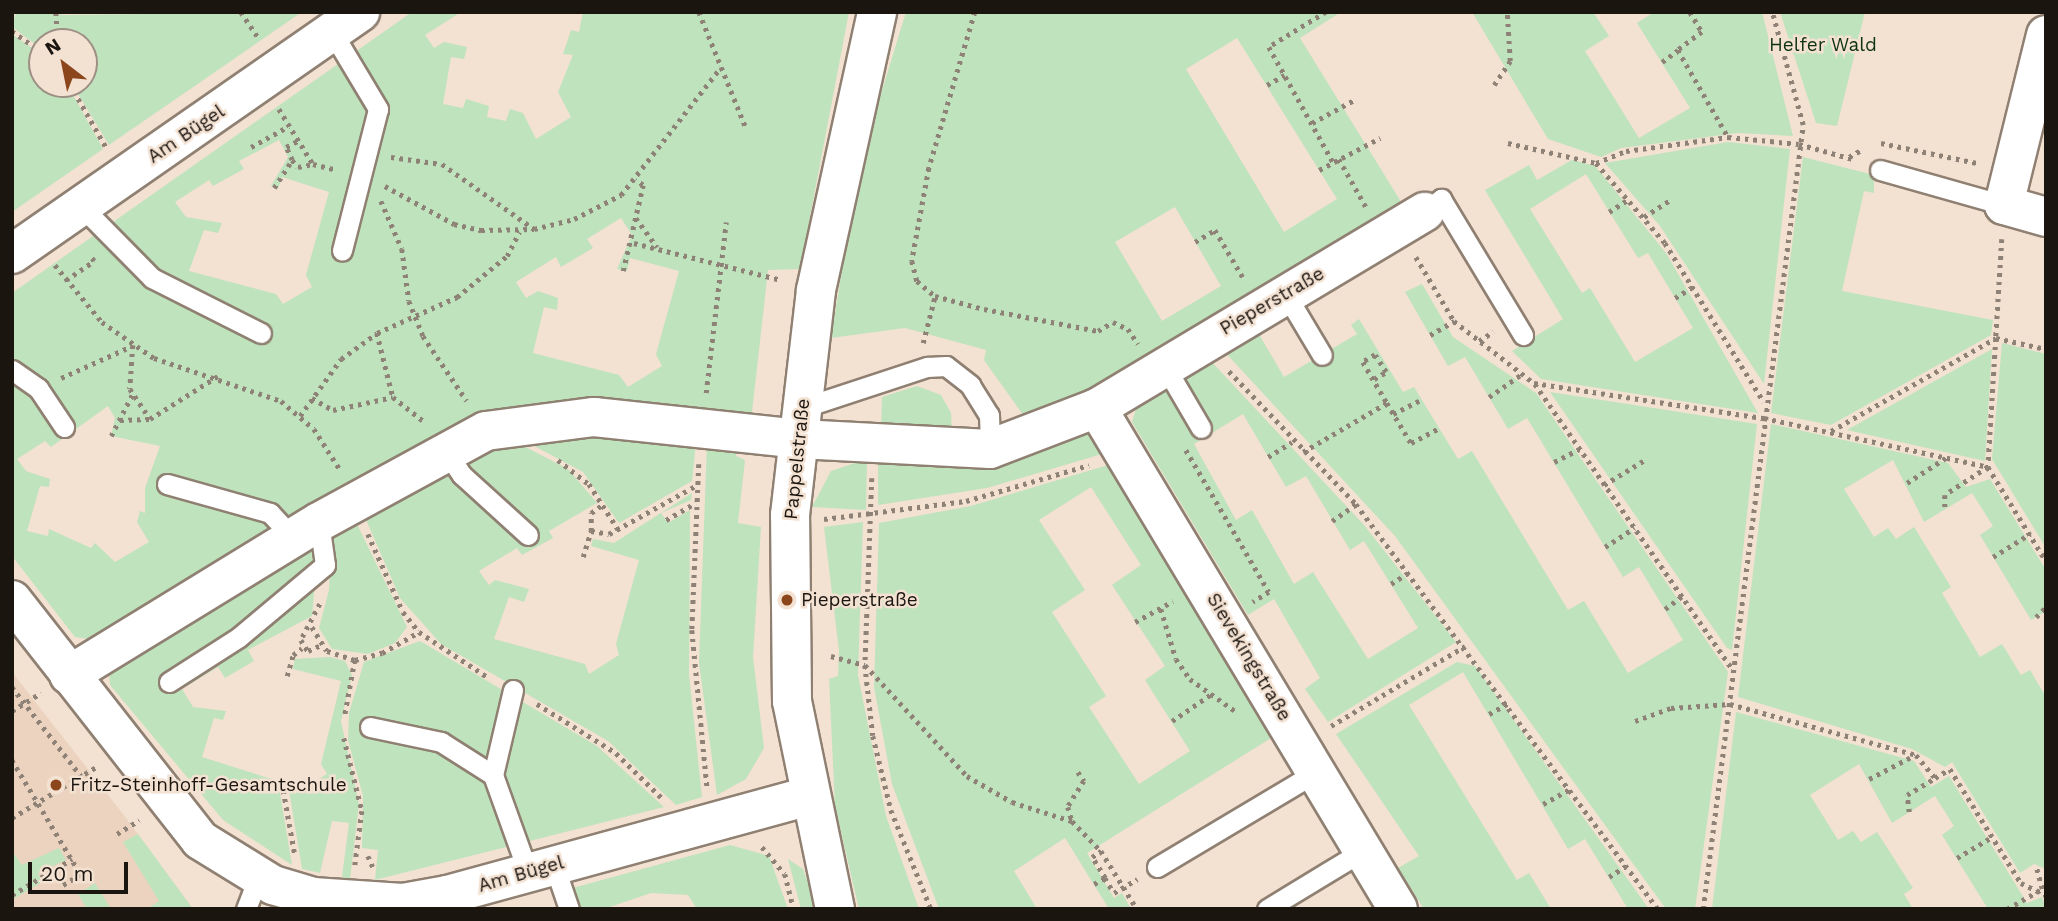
<!DOCTYPE html>
<html>
<head>
<meta charset="utf-8">
<style>
  body { margin:0 }
  #map { position:relative; width:2058px; height:921px; overflow:hidden; background:#f3e1d2; font-family:"Work Sans",sans-serif }
  div>[style] { position:absolute }
  .built>* { inset:0; background:#ebd3bf }
  .green>* { inset:0; background:#bfe3bd }
  .path>* { height:4.5px; margin-top:-2.25px; transform-origin:0; background:repeating-linear-gradient(90deg,#8e8277 0 3.5px,transparent 0 8.5px) }
  .roads { filter:drop-shadow(2px 0 #8f8072) drop-shadow(-2px 0 #8f8072) drop-shadow(0 2px #8f8072) drop-shadow(0 -2px #8f8072) }
  .lane>* { height:19px; margin:-9.5px; padding:0 9.5px; transform-origin:9.5px; border-radius:9.5px; background:#fff }
  .street>* { height:38px; margin:-19px; padding:0 19px; transform-origin:19px; border-radius:19px; background:#fff }
  .secondary>* { height:38px; margin:-19px; padding:0 19px; transform-origin:19px; border-radius:19px; background:#fff }
  .dots>* { width:19px; height:19px; translate:-50% -50%; box-sizing:border-box; border:4px solid #f3e1d2; border-radius:50% }
  span { translate:-50% -50%; white-space:nowrap; text-align:center; line-height:1.15; -webkit-text-stroke:5px #f3e1d2; paint-order:stroke }
  .park-label { font-size:19px; color:#0e330e }
  .street-label { font-size:19px; color:#1b1510 }
  .poi-label { font-size:19px; color:#1b1510 }
  .left { translate:0 -50%; text-align:left }
  .frame { position:absolute; inset:0; border:14px solid #1b1510; pointer-events:none }
  .north { position:absolute; left:28px; top:28px; width:70px; height:70px; box-sizing:border-box; background:#f3e1d2; border:2px solid #9d8f84; border-radius:50%; rotate:328deg; font-size:19px; font-weight:700; line-height:28px; text-align:center; color:#1b1510 }
  .north::after { content:''; display:block; margin:auto; width:24px; height:32px; background:#8b461b; clip-path:polygon(50% 0,100% 100%,50% 72%,0 100%) }
  .scale { position:absolute; left:28px; top:862px; width:100px; height:32px; box-sizing:border-box; border:4px solid #1b1510; border-top:0; padding-left:9px; font-size:21px; line-height:24px; white-space:nowrap; color:#1b1510; -webkit-text-stroke:5px #f3e1d2; paint-order:stroke }
</style>
</head>
<body>
<div id="map">
  <div class="built">
    <i style="clip-path:polygon(12px 672px,126px 818px,193px 909px,12px 909px)"></i>
  </div>
  <div class="green">
    <i style="clip-path:polygon(16px 12px,67px 15px,302px 12px,109px 145px,72px 84px,84px 84px,84px 42px,42px 42px,42px 49px,12px 27px)"></i>
    <i style="clip-path:polygon(evenodd,412px 12px,461px 12px,425px 35px,434px 48px,444px 42px,467px 47px,464px 59px,451px 57px,443px 104px,463px 108px,466px 99px,489px 106px,487px 117px,506px 121px,510px 109px,523px 113px,536px 139px,571px 117px,558px 92px,573px 55px,563px 54px,571px 30px,579px 32px,583px 12px,849px 12px,800px 269px,768px 270px,751px 421px,436px 436px,97px 640px,75px 637px,12px 556px,12px 293px,412px 12px,279px 140px,288px 157px,271px 186px,278px 189px,282px 177px,329px 192px,306px 275px,312px 287px,283px 304px,276px 294px,189px 271px,204px 230px,218px 233px,222px 223px,186px 217px,175px 202px,209px 180px,213px 186px,244px 169px,239px 161px,279px 140px,412px 12px,621px 218px,632px 235px,617px 269px,627px 271px,630px 258px,679px 271px,656px 354px,662px 366px,628px 387px,619px 375px,533px 353px,544px 307px,557px 310px,558px 298px,538px 291px,526px 298px,516px 282px,556px 257px,561px 267px,593px 248px,587px 239px,621px 218px,412px 12px,108px 406px,115px 418px,111px 436px,160px 446px,145px 488px,145px 513px,140px 511px,137px 522px,149px 542px,115px 562px,95px 543px,91px 548px,49px 529px,48px 536px,27px 531px,40px 486px,49px 487px,50px 479px,26px 471px,17px 459px,45px 441px,51px 447px,108px 406px)"></i>
    <i style="clip-path:polygon(evenodd,906px 12px,1341px 12px,1300px 38px,1403px 205px,1079px 398px,1026px 419px,984px 360px,986px 350px,905px 328px,831px 338px,859px 166px,906px 12px,1237px 38px,1337px 199px,1284px 232px,1186px 69px,1237px 38px,906px 12px,1175px 207px,1221px 286px,1162px 321px,1115px 242px,1175px 207px)"></i>
    <i style="clip-path:polygon(1472px 12px,1593px 12px,1609px 36px,1585px 51px,1639px 138px,1690px 108px,1637px 23px,1654px 12px,1762px 12px,1793px 136px,1738px 133px,1621px 148px,1601px 157px,1548px 139px)"></i>
    <i style="clip-path:polygon(1780px 12px,1865px 12px,1837px 126px,1816px 123px)"></i>
    <i style="clip-path:polygon(12px 34px,42px 55px,42px 84px,67px 84px,103px 149px,12px 212px)"></i>
    <i style="clip-path:polygon(1728px 142px,1790px 149px,1764px 384px,1660px 226px,1605px 163px)"></i>
    <i style="clip-path:polygon(1803px 157px,1874px 175px,1874px 193px,1864px 191px,1842px 291px,1993px 320px,1991px 335px,1831px 425px,1771px 413px)"></i>
    <i style="clip-path:polygon(evenodd,1572px 160px,1595px 166px,1666px 253px,1758px 413px,1541px 379px,1512px 351px,1563px 319px,1485px 190px,1529px 165px,1537px 180px,1572px 160px,1586px 174px,1638px 258px,1648px 253px,1693px 328px,1635px 362px,1590px 288px,1582px 293px,1530px 209px,1586px 174px)"></i>
    <i style="clip-path:polygon(1422px 284px,1453px 337px,1536px 393px,1728px 672px,1695px 909px,1666px 909px,1395px 536px,1221px 348px,1256px 329px,1284px 377px,1357px 334px,1351px 325px,1359px 319px,1403px 392px,1414px 387px,1458px 459px,1472px 451px,1568px 610px,1584px 601px,1628px 673px,1683px 640px,1639px 567px,1623px 577px,1527px 418px,1508px 429px,1465px 357px,1448px 366px,1405px 292px)"></i>
    <i style="clip-path:polygon(2002px 343px,2046px 354px,2046px 548px,1992px 459px)"></i>
    <i style="clip-path:polygon(1992px 349px,1985px 461px,1847px 430px)"></i>
    <i style="clip-path:polygon(evenodd,1209px 359px,1364px 525px,1456px 642px,1328px 722px,1305px 689px,1320px 678px,1274px 599px,1248px 615px,1132px 422px,1139px 399px,1209px 359px,1243px 414px,1286px 487px,1306px 476px,1350px 550px,1364px 541px,1418px 628px,1368px 659px,1313px 572px,1294px 584px,1252px 510px,1236px 520px,1194px 444px,1243px 414px)"></i>
    <i style="clip-path:polygon(917px 386px,941px 395px,951px 413px,952px 435px,881px 429px,882px 397px)"></i>
    <i style="clip-path:polygon(1550px 392px,1757px 424px,1732px 650px,1727px 648px)"></i>
    <i style="clip-path:polygon(1771px 424px,1948px 463px,1966px 487px,1990px 479px,2046px 570px,2046px 611px,2031px 620px,1980px 535px,1993px 526px,1972px 493px,1924px 522px,1893px 460px,1844px 489px,1874px 537px,1888px 528px,1896px 539px,1914px 527px,1951px 587px,1942px 593px,1980px 657px,2002px 644px,2021px 675px,2030px 670px,2046px 697px,2046px 869px,2034px 864px,2020px 873px,1952px 762px,1945px 767px,1912px 749px,1738px 697px)"></i>
    <i style="clip-path:polygon(1085px 433px,1112px 451px,987px 488px,878px 505px,878px 462px,1004px 461px)"></i>
    <i style="clip-path:polygon(557px 434px,696px 442px,692px 481px,619px 523px,583px 472px,523px 440px)"></i>
    <i style="clip-path:polygon(516px 442px,568px 469px,597px 503px,549px 531px,553px 538px,522px 555px,517px 548px,479px 571px,489px 585px,495px 580px,529px 589px,524px 602px,509px 597px,494px 639px,585px 664px,589px 674px,619px 655px,616px 644px,639px 560px,591px 546px,593px 539px,614px 543px,692px 493px,691px 500px,661px 513px,668px 523px,690px 510px,689px 674px,702px 797px,676px 805px,608px 741px,441px 644px,400px 598px,364px 515px,484px 449px)"></i>
    <i style="clip-path:polygon(707px 443px,737px 446px,736px 456px,745px 460px,738px 523px,761px 527px,753px 657px,764px 748px,746px 779px,717px 795px,699px 663px)"></i>
    <i style="clip-path:polygon(867px 459px,866px 510px,812px 507px,831px 471px)"></i>
    <i style="clip-path:polygon(evenodd,1118px 462px,1279px 733px,1087px 853px,1114px 898px,1122px 893px,1131px 909px,1109px 909px,1065px 838px,1014px 871px,1037px 909px,939px 909px,892px 784px,874px 687px,879px 523px,971px 506px,1118px 462px,1091px 487px,1141px 565px,1112px 585px,1165px 666px,1145px 680px,1190px 751px,1139px 784px,1089px 707px,1106px 696px,1052px 612px,1085px 590px,1039px 520px,1091px 487px)"></i>
    <i style="clip-path:polygon(355px 520px,407px 627px,395px 643px,368px 654px,332px 649px,319px 628px,329px 590px,331px 533px)"></i>
    <i style="clip-path:polygon(863px 522px,858px 675px,886px 816px,919px 909px,859px 909px,835px 806px,829px 679px,838px 676px,839px 651px,824px 527px)"></i>
    <i style="clip-path:polygon(319px 540px,312px 616px,248px 650px,254px 661px,225px 678px,218px 667px,182px 689px,193px 707px,226px 711px,223px 720px,214px 718px,202px 757px,278px 781px,292px 865px,223px 820px,110px 685px,109px 673px)"></i>
    <i style="clip-path:polygon(420px 641px,597px 746px,664px 807px,375px 880px,378px 850px,362px 848px,363px 796px,348px 740px,349px 713px,364px 662px)"></i>
    <i style="clip-path:polygon(330px 657px,345px 661px,352px 675px,341px 721px,359px 804px,350px 879px,342px 877px,349px 823px,332px 821px,320px 873px,302px 869px,288px 784px,295px 794px,327px 774px,321px 764px,341px 681px,293px 669px,295px 659px)"></i>
    <i style="clip-path:polygon(1457px 662px,1475px 666px,1649px 909px,1628px 909px,1585px 839px,1568px 849px,1463px 672px,1409px 705px,1517px 880px,1529px 873px,1551px 909px,1424px 909px,1398px 868px,1419px 856px,1336px 734px)"></i>
    <i style="clip-path:polygon(1736px 712px,1914px 761px,1931px 787px,1949px 776px,2027px 903px,2042px 897px,2046px 909px,1988px 909px,1942px 835px,1954px 826px,1935px 796px,1892px 823px,1859px 764px,1810px 795px,1838px 840px,1853px 831px,1861px 842px,1877px 832px,1913px 888px,1904px 894px,1913px 909px,1712px 909px)"></i>
    <i style="clip-path:polygon(138px 834px,193px 909px,147px 909px,159px 901px,123px 842px)"></i>
    <i style="clip-path:polygon(730px 845px,769px 856px,788px 909px,697px 909px,688px 895px,651px 893px,604px 909px,580px 909px,569px 889px)"></i>
    <i style="clip-path:polygon(59px 848px,66px 860px,38px 873px,42px 882px,12px 900px,12px 851px,22px 865px)"></i>
    <i style="clip-path:polygon(788px 859px,803px 869px,817px 909px,801px 909px)"></i>
    <i style="clip-path:polygon(95px 883px,111px 909px,87px 909px,78px 894px)"></i>
  </div>
  <div class="path">
    <i style="left:56px;top:12px;width:30px;rotate:86deg"></i>
    <i style="left:241px;top:12px;width:32px;rotate:56deg"></i>
    <i style="left:699px;top:12px;width:127px;rotate:67.9deg"></i>
    <i style="left:975px;top:12px;width:163px;rotate:106.4deg"></i>
    <i style="left:929px;top:168px;width:95px;rotate:100.4deg"></i>
    <i style="left:912px;top:261px;width:21px;rotate:76deg"></i>
    <i style="left:917px;top:281px;width:23px;rotate:40deg"></i>
    <i style="left:935px;top:296px;width:51px;rotate:14.9deg"></i>
    <i style="left:984px;top:309px;width:116px;rotate:10.9deg"></i>
    <i style="left:1098px;top:331px;width:17px;rotate:-31deg"></i>
    <i style="left:1113px;top:322px;width:17px;rotate:25deg"></i>
    <i style="left:1128px;top:329px;width:18px;rotate:56deg"></i>
    <i style="left:1326px;top:12px;width:67px;rotate:148.4deg"></i>
    <i style="left:1269px;top:47px;width:132px;rotate:60.9deg"></i>
    <i style="left:1690px;top:12px;width:23px;rotate:59deg"></i>
    <i style="left:1702px;top:32px;width:30px;rotate:143deg"></i>
    <i style="left:1678px;top:50px;width:100px;rotate:60.1deg"></i>
    <i style="left:12px;top:31px;width:37px;rotate:35deg"></i>
    <i style="left:1662px;top:62px;width:20px;rotate:-37deg"></i>
    <i style="left:70px;top:84px;width:73px;rotate:60.3deg"></i>
    <i style="left:1267px;top:85px;width:20px;rotate:-30deg"></i>
    <i style="left:1494px;top:85px;width:29px;rotate:-56deg"></i>
    <i style="left:1510px;top:61px;width:49px;rotate:-93.5deg"></i>
    <i style="left:279px;top:109px;width:65px;rotate:58.3deg"></i>
    <i style="left:313px;top:164px;width:25px;rotate:14deg"></i>
    <i style="left:1312px;top:123px;width:50px;rotate:-28.6deg"></i>
    <i style="left:1508px;top:143px;width:90px;rotate:12.8deg"></i>
    <i style="left:1596px;top:163px;width:32px;rotate:-22deg"></i>
    <i style="left:1626px;top:151px;width:103px;rotate:-7.8deg"></i>
    <i style="left:1728px;top:137px;width:71px;rotate:5.6deg"></i>
    <i style="left:1799px;top:144px;width:59px;rotate:15.7deg"></i>
    <i style="left:1881px;top:143px;width:98px;rotate:11.8deg"></i>
    <i style="left:251px;top:147px;width:43px;rotate:-28.9deg"></i>
    <i style="left:391px;top:157px;width:51px;rotate:7.8deg"></i>
    <i style="left:442px;top:164px;width:113px;rotate:35.2deg"></i>
    <i style="left:534px;top:229px;width:41px;rotate:-14deg"></i>
    <i style="left:574px;top:219px;width:53px;rotate:-27.1deg"></i>
    <i style="left:621px;top:195px;width:162px;rotate:-52deg"></i>
    <i style="left:1849px;top:157px;width:16px;rotate:-30deg"></i>
    <i style="left:1339px;top:159px;width:55px;rotate:60.6deg"></i>
    <i style="left:292px;top:160px;width:9px;rotate:49deg"></i>
    <i style="left:298px;top:167px;width:15px;rotate:-11deg"></i>
    <i style="left:1596px;top:163px;width:106px;rotate:49.2deg"></i>
    <i style="left:1665px;top:243px;width:187px;rotate:58.1deg"></i>
    <i style="left:1319px;top:170px;width:69px;rotate:-27.7deg"></i>
    <i style="left:385px;top:186px;width:79px;rotate:28.8deg"></i>
    <i style="left:454px;top:224px;width:28px;rotate:13deg"></i>
    <i style="left:481px;top:230px;width:53px;rotate:-1.1deg"></i>
    <i style="left:274px;top:188px;width:33px;rotate:-57deg"></i>
    <i style="left:292px;top:160px;width:14px;rotate:-115deg"></i>
    <i style="left:286px;top:147px;width:13px;rotate:-27deg"></i>
    <i style="left:381px;top:201px;width:52px;rotate:66.4deg"></i>
    <i style="left:402px;top:249px;width:52px;rotate:82.3deg"></i>
    <i style="left:409px;top:301px;width:38px;rotate:68deg"></i>
    <i style="left:423px;top:336px;width:78px;rotate:55.9deg"></i>
    <i style="left:1609px;top:212px;width:24px;rotate:-33deg"></i>
    <i style="left:1644px;top:217px;width:33px;rotate:-33deg"></i>
    <i style="left:636px;top:218px;width:36px;rotate:54deg"></i>
    <i style="left:2002px;top:239px;width:99px;rotate:93.5deg"></i>
    <i style="left:1996px;top:338px;width:51px;rotate:12.4deg"></i>
    <i style="left:1195px;top:242px;width:23px;rotate:-31deg"></i>
    <i style="left:1215px;top:230px;width:57px;rotate:59.4deg"></i>
    <i style="left:634px;top:243px;width:152px;rotate:14.1deg"></i>
    <i style="left:1416px;top:257px;width:74px;rotate:59.3deg"></i>
    <i style="left:1454px;top:321px;width:101px;rotate:37.8deg"></i>
    <i style="left:1534px;top:383px;width:233px;rotate:8.7deg"></i>
    <i style="left:1764px;top:418px;width:229px;rotate:12.3deg"></i>
    <i style="left:1988px;top:467px;width:110px;rotate:58.3deg"></i>
    <i style="left:55px;top:265px;width:74px;rotate:50.5deg"></i>
    <i style="left:102px;top:322px;width:63px;rotate:34.7deg"></i>
    <i style="left:154px;top:358px;width:134px;rotate:18.7deg"></i>
    <i style="left:281px;top:401px;width:43px;rotate:40.3deg"></i>
    <i style="left:314px;top:429px;width:50px;rotate:57.3deg"></i>
    <i style="left:623px;top:271px;width:88px;rotate:-76.9deg"></i>
    <i style="left:643px;top:185px;width:9px;rotate:-148deg"></i>
    <i style="left:66px;top:280px;width:34px;rotate:-34deg"></i>
    <i style="left:94px;top:261px;width:6px;rotate:-129deg"></i>
    <i style="left:1675px;top:298px;width:22px;rotate:-32deg"></i>
    <i style="left:377px;top:333px;width:66px;rotate:76deg"></i>
    <i style="left:1430px;top:335px;width:28px;rotate:-30deg"></i>
    <i style="left:1479px;top:341px;width:17px;rotate:-33deg"></i>
    <i style="left:923px;top:343px;width:49px;rotate:-75.7deg"></i>
    <i style="left:133px;top:345px;width:44px;rotate:93.9deg"></i>
    <i style="left:130px;top:389px;width:36px;rotate:56deg"></i>
    <i style="left:150px;top:419px;width:80px;rotate:-32.3deg"></i>
    <i style="left:1229px;top:371px;width:184px;rotate:46.3deg"></i>
    <i style="left:1356px;top:504px;width:505px;rotate:53.29deg"></i>
    <i style="left:61px;top:378px;width:78px;rotate:-24.3deg"></i>
    <i style="left:1374px;top:379px;width:14px;rotate:-30deg"></i>
    <i style="left:1386px;top:372px;width:20px;rotate:-123deg"></i>
    <i style="left:1375px;top:355px;width:14px;rotate:150deg"></i>
    <i style="left:1363px;top:362px;width:48px;rotate:59.7deg"></i>
    <i style="left:1535px;top:384px;width:348px;rotate:55.3deg"></i>
    <i style="left:706px;top:393px;width:172px;rotate:-83.3deg"></i>
    <i style="left:1489px;top:397px;width:40px;rotate:-34.9deg"></i>
    <i style="left:312px;top:398px;width:24px;rotate:30deg"></i>
    <i style="left:333px;top:410px;width:61px;rotate:-12.2deg"></i>
    <i style="left:393px;top:397px;width:42px;rotate:38.2deg"></i>
    <i style="left:1393px;top:414px;width:33px;rotate:-27deg"></i>
    <i style="left:300px;top:416px;width:70px;rotate:-54.3deg"></i>
    <i style="left:341px;top:359px;width:44px;rotate:-35.8deg"></i>
    <i style="left:377px;top:333px;width:88px;rotate:-24.2deg"></i>
    <i style="left:457px;top:297px;width:65px;rotate:-39.4deg"></i>
    <i style="left:507px;top:256px;width:27px;rotate:-63deg"></i>
    <i style="left:120px;top:420px;width:30px;rotate:-2deg"></i>
    <i style="left:1831px;top:431px;width:189px;rotate:-29.4deg"></i>
    <i style="left:1996px;top:338px;width:129px;rotate:93.5deg"></i>
    <i style="left:1988px;top:467px;width:51px;rotate:146.9deg"></i>
    <i style="left:1945px;top:495px;width:14px;rotate:90deg"></i>
    <i style="left:111px;top:436px;width:46px;rotate:-62.9deg"></i>
    <i style="left:1186px;top:450px;width:164px;rotate:59.7deg"></i>
    <i style="left:1269px;top:592px;width:19px;rotate:148deg"></i>
    <i style="left:1303px;top:452px;width:97px;rotate:-30.3deg"></i>
    <i style="left:1387px;top:403px;width:47px;rotate:59deg"></i>
    <i style="left:1411px;top:443px;width:32px;rotate:-28deg"></i>
    <i style="left:1268px;top:457px;width:28px;rotate:-32deg"></i>
    <i style="left:558px;top:460px;width:39px;rotate:38deg"></i>
    <i style="left:589px;top:484px;width:54px;rotate:57.2deg"></i>
    <i style="left:1554px;top:462px;width:28px;rotate:-27deg"></i>
    <i style="left:699px;top:464px;width:166px;rotate:92.4deg"></i>
    <i style="left:692px;top:630px;width:158px;rotate:84.5deg"></i>
    <i style="left:872px;top:478px;width:187px;rotate:92.1deg"></i>
    <i style="left:865px;top:665px;width:71px;rotate:83.6deg"></i>
    <i style="left:873px;top:736px;width:76px;rotate:76.3deg"></i>
    <i style="left:891px;top:810px;width:107px;rotate:68deg"></i>
    <i style="left:1907px;top:483px;width:48px;rotate:-33deg"></i>
    <i style="left:1604px;top:485px;width:46px;rotate:-31.6deg"></i>
    <i style="left:824px;top:519px;width:143px;rotate:-7.2deg"></i>
    <i style="left:966px;top:501px;width:128px;rotate:-16.3deg"></i>
    <i style="left:666px;top:520px;width:34px;rotate:-30deg"></i>
    <i style="left:1332px;top:521px;width:29px;rotate:-35deg"></i>
    <i style="left:591px;top:531px;width:18px;rotate:-90deg"></i>
    <i style="left:591px;top:513px;width:14px;rotate:-36deg"></i>
    <i style="left:368px;top:534px;width:85px;rotate:65.8deg"></i>
    <i style="left:403px;top:612px;width:26px;rotate:51deg"></i>
    <i style="left:1605px;top:547px;width:35px;rotate:-33deg"></i>
    <i style="left:583px;top:557px;width:27px;rotate:-73deg"></i>
    <i style="left:591px;top:531px;width:18px;rotate:9deg"></i>
    <i style="left:609px;top:534px;width:101px;rotate:-29.1deg"></i>
    <i style="left:1993px;top:557px;width:44px;rotate:-31.9deg"></i>
    <i style="left:1391px;top:584px;width:20px;rotate:-33deg"></i>
    <i style="left:320px;top:604px;width:41px;rotate:117.8deg"></i>
    <i style="left:301px;top:640px;width:13px;rotate:58deg"></i>
    <i style="left:308px;top:651px;width:17px;rotate:-25deg"></i>
    <i style="left:1161px;top:609px;width:52px;rotate:73.3deg"></i>
    <i style="left:1176px;top:659px;width:24px;rotate:55deg"></i>
    <i style="left:1190px;top:679px;width:55px;rotate:35.4deg"></i>
    <i style="left:1665px;top:609px;width:21px;rotate:-37deg"></i>
    <i style="left:2036px;top:617px;width:14px;rotate:-45deg"></i>
    <i style="left:1135px;top:622px;width:43px;rotate:-28.9deg"></i>
    <i style="left:312px;top:627px;width:28px;rotate:58deg"></i>
    <i style="left:327px;top:651px;width:29px;rotate:18deg"></i>
    <i style="left:355px;top:660px;width:56px;rotate:100.3deg"></i>
    <i style="left:831px;top:656px;width:35px;rotate:15deg"></i>
    <i style="left:865px;top:665px;width:151px;rotate:47.4deg"></i>
    <i style="left:967px;top:776px;width:52px;rotate:30deg"></i>
    <i style="left:1012px;top:802px;width:63px;rotate:17.6deg"></i>
    <i style="left:355px;top:660px;width:28px;rotate:-15deg"></i>
    <i style="left:382px;top:653px;width:43px;rotate:-29.6deg"></i>
    <i style="left:419px;top:632px;width:84px;rotate:33.3deg"></i>
    <i style="left:287px;top:676px;width:22px;rotate:-74deg"></i>
    <i style="left:293px;top:655px;width:11px;rotate:-38deg"></i>
    <i style="left:12px;top:687px;width:113px;rotate:52.2deg"></i>
    <i style="left:537px;top:704px;width:93px;rotate:31.8deg"></i>
    <i style="left:616px;top:753px;width:66px;rotate:44.4deg"></i>
    <i style="left:12px;top:711px;width:34px;rotate:-32deg"></i>
    <i style="left:1489px;top:714px;width:21px;rotate:-29deg"></i>
    <i style="left:1172px;top:721px;width:46px;rotate:-34.4deg"></i>
    <i style="left:1635px;top:721px;width:38px;rotate:-20deg"></i>
    <i style="left:1671px;top:708px;width:59px;rotate:-3.9deg"></i>
    <i style="left:1730px;top:704px;width:193px;rotate:15.3deg"></i>
    <i style="left:1916px;top:755px;width:30px;rotate:50deg"></i>
    <i style="left:1935px;top:778px;width:17px;rotate:-31deg"></i>
    <i style="left:1950px;top:769px;width:134px;rotate:58.1deg"></i>
    <i style="left:2021px;top:883px;width:28px;rotate:26deg"></i>
    <i style="left:1331px;top:726px;width:156px;rotate:-30.8deg"></i>
    <i style="left:344px;top:738px;width:75px;rotate:76.1deg"></i>
    <i style="left:362px;top:811px;width:55px;rotate:97.3deg"></i>
    <i style="left:12px;top:760px;width:134px;rotate:59deg"></i>
    <i style="left:81px;top:875px;width:22px;rotate:150deg"></i>
    <i style="left:1078px;top:772px;width:11px;rotate:56deg"></i>
    <i style="left:1084px;top:781px;width:31px;rotate:122deg"></i>
    <i style="left:1068px;top:807px;width:15px;rotate:74deg"></i>
    <i style="left:1072px;top:821px;width:42px;rotate:46deg"></i>
    <i style="left:1101px;top:851px;width:68px;rotate:58.2deg"></i>
    <i style="left:1869px;top:779px;width:52px;rotate:-27.6deg"></i>
    <i style="left:282px;top:782px;width:74px;rotate:79.9deg"></i>
    <i style="left:1543px;top:804px;width:31px;rotate:-29deg"></i>
    <i style="left:1909px;top:812px;width:17px;rotate:-97deg"></i>
    <i style="left:1907px;top:795px;width:33px;rotate:-31deg"></i>
    <i style="left:12px;top:818px;width:100px;rotate:-31.2deg"></i>
    <i style="left:117px;top:834px;width:26px;rotate:-32deg"></i>
    <i style="left:762px;top:847px;width:35px;rotate:50deg"></i>
    <i style="left:785px;top:874px;width:36px;rotate:76deg"></i>
    <i style="left:368px;top:856px;width:12px;rotate:66deg"></i>
    <i style="left:1957px;top:858px;width:41px;rotate:-31deg"></i>
    <i style="left:1609px;top:877px;width:20px;rotate:-33deg"></i>
    <i style="left:1105px;top:878px;width:17px;rotate:59deg"></i>
    <i style="left:1114px;top:893px;width:27px;rotate:-31deg"></i>
    <i style="left:1094px;top:884px;width:13px;rotate:-29deg"></i>
    <i style="left:1105px;top:878px;width:25px;rotate:-122deg"></i>
    <i style="left:1092px;top:857px;width:11px;rotate:-34deg"></i>
    <i style="left:12px;top:895px;width:70px;rotate:-31deg"></i>
    <i style="left:1703px;top:909px;width:790px;rotate:-82.73deg"></i>
    <i style="left:1803px;top:125px;width:117px;rotate:-105.3deg"></i>
    <i style="left:2007px;top:909px;width:40px;rotate:-29.7deg"></i>
    <i style="left:2042px;top:889px;width:23px;rotate:-105deg"></i>
  </div>
  <div class="roads">
    <div class="lane">
      <i style="left:332px;top:32px;width:90px;rotate:59.1deg"></i>
      <i style="left:378px;top:109px;width:146px;rotate:104.3deg"></i>
      <i style="left:1880px;top:170px;width:129px;rotate:15.8deg"></i>
      <i style="left:81px;top:206px;width:101px;rotate:45.4deg"></i>
      <i style="left:152px;top:278px;width:122px;rotate:26.8deg"></i>
      <i style="left:1425px;top:212px;width:21px;rotate:-39deg"></i>
      <i style="left:1441px;top:199px;width:159px;rotate:58.9deg"></i>
      <i style="left:1285px;top:293px;width:72px;rotate:59.2deg"></i>
      <i style="left:1164px;top:365px;width:73px;rotate:59.6deg"></i>
      <i style="left:12px;top:370px;width:32px;rotate:35deg"></i>
      <i style="left:38px;top:388px;width:47px;rotate:56.3deg"></i>
      <i style="left:802px;top:408px;width:132px;rotate:-18.2deg"></i>
      <i style="left:927px;top:367px;width:19px;rotate:-3deg"></i>
      <i style="left:946px;top:366px;width:31px;rotate:38deg"></i>
      <i style="left:970px;top:385px;width:36px;rotate:58deg"></i>
      <i style="left:989px;top:415px;width:34px;rotate:88deg"></i>
      <i style="left:445px;top:450px;width:30px;rotate:56deg"></i>
      <i style="left:462px;top:475px;width:89px;rotate:42.3deg"></i>
      <i style="left:167px;top:484px;width:107px;rotate:15.7deg"></i>
      <i style="left:270px;top:513px;width:34px;rotate:47deg"></i>
      <i style="left:169px;top:682px;width:83px;rotate:-32.7deg"></i>
      <i style="left:239px;top:637px;width:112px;rotate:-39.9deg"></i>
      <i style="left:325px;top:565px;width:43px;rotate:-97.9deg"></i>
      <i style="left:513px;top:690px;width:87px;rotate:103.2deg"></i>
      <i style="left:493px;top:775px;width:103px;rotate:70.2deg"></i>
      <i style="left:370px;top:727px;width:73px;rotate:11.9deg"></i>
      <i style="left:441px;top:742px;width:62px;rotate:32.4deg"></i>
      <i style="left:554px;top:865px;width:46px;rotate:71.2deg"></i>
      <i style="left:1157px;top:867px;width:187px;rotate:-30.8deg"></i>
      <i style="left:246px;top:909px;width:34px;rotate:-69deg"></i>
      <i style="left:1267px;top:909px;width:114px;rotate:-31.3deg"></i>
    </div>
    <div class="street">
      <i style="left:2046px;top:35px;width:175px;rotate:103.9deg"></i>
      <i style="left:2004px;top:205px;width:44px;rotate:15.9deg"></i>
      <i style="left:12px;top:254px;width:424px;rotate:-34.8deg"></i>
      <i style="left:1097px;top:408px;width:584px;rotate:59deg"></i>
      <i style="left:12px;top:600px;width:305px;rotate:51.9deg"></i>
      <i style="left:200px;top:840px;width:86px;rotate:31.7deg"></i>
      <i style="left:273px;top:885px;width:42px;rotate:16.7deg"></i>
      <i style="left:313px;top:897px;width:90px;rotate:3.8deg"></i>
      <i style="left:403px;top:903px;width:45px;rotate:-10.3deg"></i>
      <i style="left:447px;top:895px;width:374px;rotate:-15.3deg"></i>
      <i style="left:69px;top:675px;width:293px;rotate:-31.5deg"></i>
      <i style="left:319px;top:522px;width:190px;rotate:-28.6deg"></i>
      <i style="left:486px;top:431px;width:109px;rotate:-7.4deg"></i>
      <i style="left:594px;top:417px;width:206px;rotate:6.1deg"></i>
      <i style="left:799px;top:439px;width:191px;rotate:3deg"></i>
      <i style="left:990px;top:449px;width:115px;rotate:-21deg"></i>
      <i style="left:1097px;top:408px;width:382px;rotate:-30.9deg"></i>
    </div>
    <div class="secondary">
      <i style="left:835px;top:909px;width:212px;rotate:-101.7deg"></i>
      <i style="left:792px;top:701px;width:186px;rotate:-90.6deg"></i>
      <i style="left:790px;top:515px;width:226px;rotate:-83.4deg"></i>
      <i style="left:816px;top:290px;width:285px;rotate:-77.6deg"></i>
    </div>
  </div>
  <div class="dots">
    <i style="left:787px;top:600px;background:#8b461b"></i>
    <i style="left:56px;top:785px;background:#8b461b"></i>
  </div>
  <div class="park-label">
    <span style="left:1823px;top:45px">Helfer Wald</span>
  </div>
  <div class="street-label">
    <span style="left:186px;top:134px;rotate:-34deg">Am Bügel</span>
    <span style="left:1272px;top:301px;rotate:-30deg">Pieperstraße</span>
    <span style="left:797px;top:459px;rotate:-84deg">Pappelstraße</span>
    <span style="left:1249px;top:657px;rotate:59deg">Sievekingstraße</span>
    <span style="left:521px;top:874px;rotate:-16deg">Am Bügel</span>
  </div>
  <div class="poi-label">
    <span class="left" style="left:801px;top:600px">Pieperstraße</span>
    <span class="left" style="left:70px;top:785px">Fritz-Steinhoff-Gesamtschule</span>
  </div>
  <div class="frame"></div>
  <div class="north">N</div>
  <div class="scale">20 m</div>
</div>
</body>
</html>
